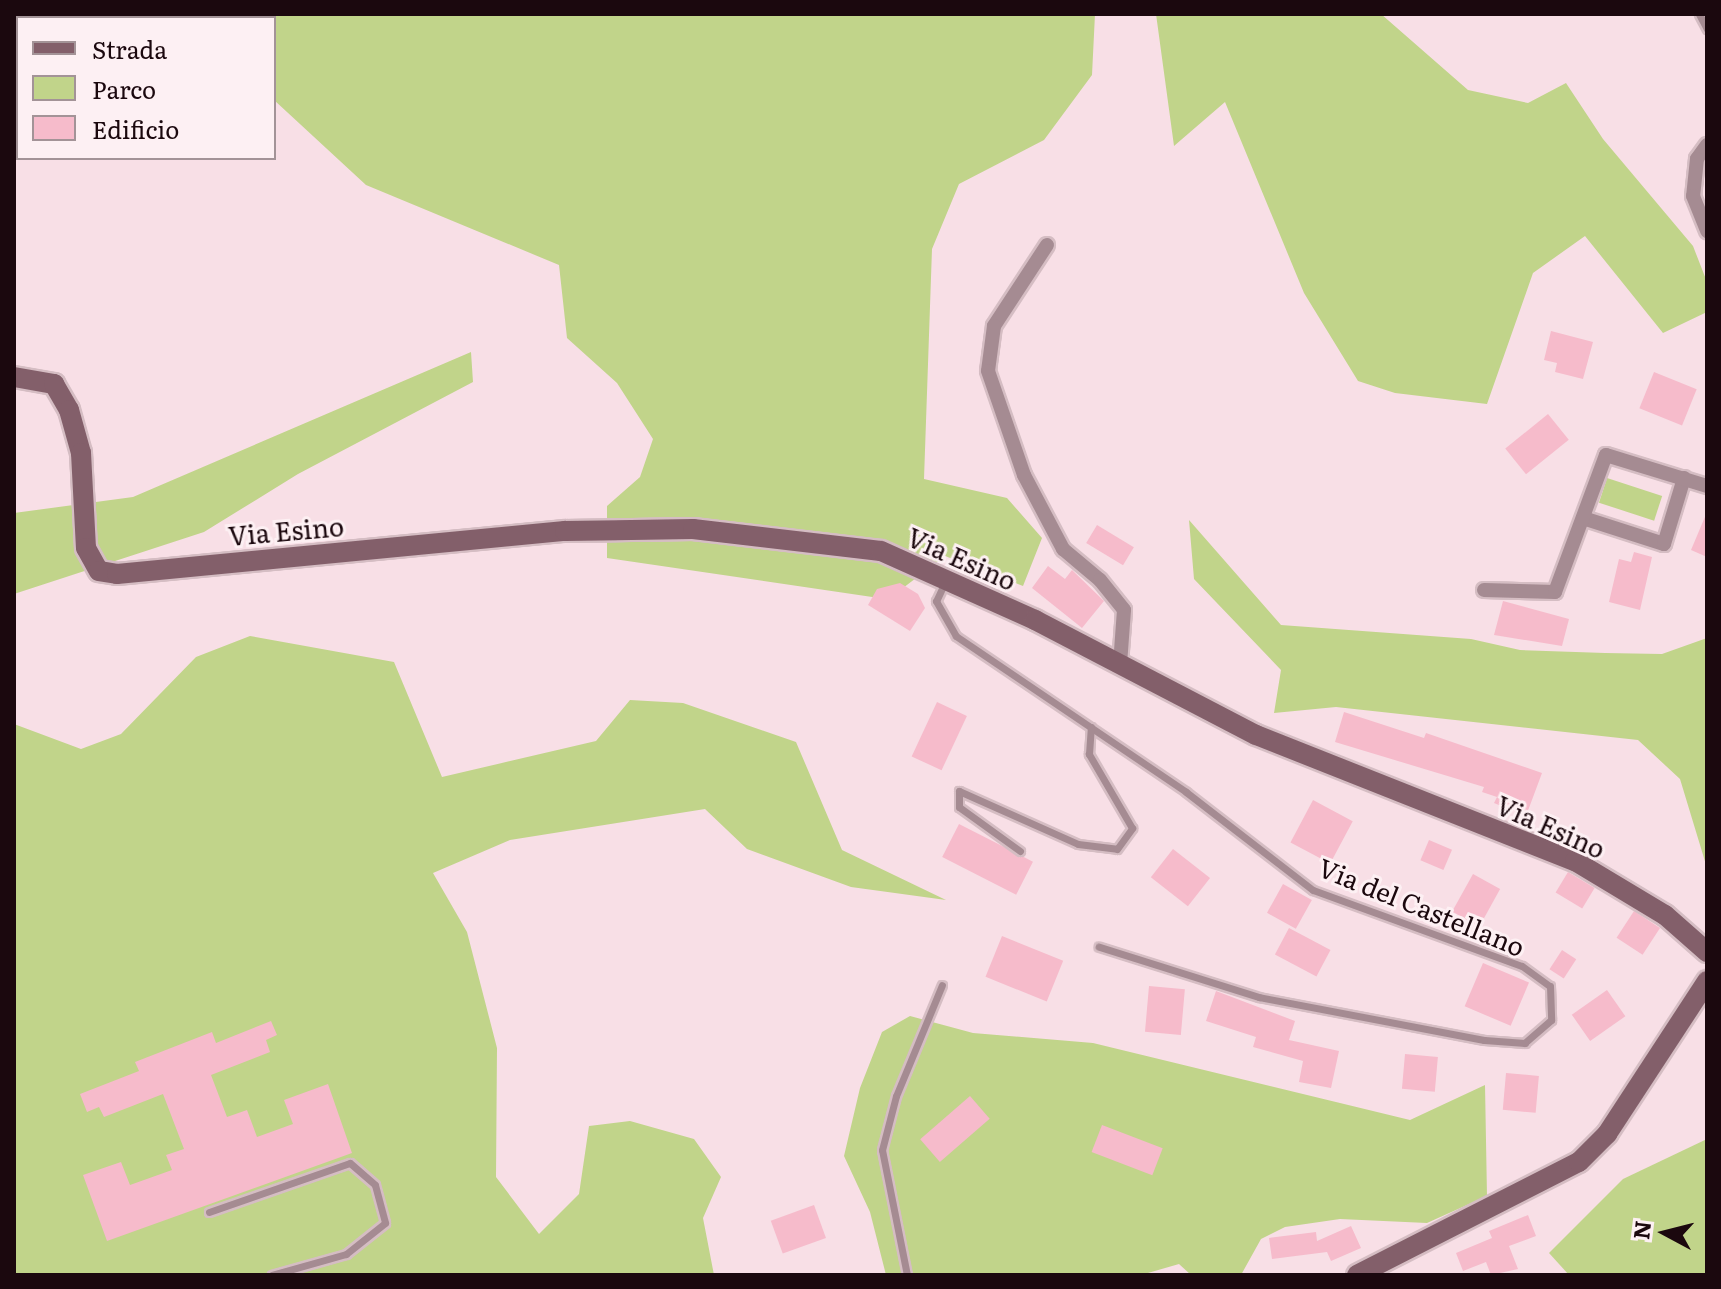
<!DOCTYPE html>
<html>
<head>
<meta charset="utf-8">
<style>
  body { margin:0 }
  #map { position:relative; width:1721px; height:1289px; overflow:hidden; background:#f8dfe6; font-family:Literata,serif }
  div>[style] { position:absolute }
  .green>* { inset:0; background:#c1d48a; transform-origin:0 0 }
  .building>* { inset:0; background:#f6bbcb; transform-origin:0 0 }
  .roads { filter:drop-shadow(2px 0 #d5bdc3) drop-shadow(-2px 0 #d5bdc3) drop-shadow(0 2px #d5bdc3) drop-shadow(0 -2px #d5bdc3) }
  .lane>* { height:7px; margin:-3.5px; padding:0 3.5px; transform-origin:3.5px; border-radius:3.5px; background:#a58b92 }
  .street>* { height:14px; margin:-7px; padding:0 7px; transform-origin:7px; border-radius:7px; background:#a58b92 }
  .secondary>* { height:20px; margin:-10px; padding:0 10px; transform-origin:10px; border-radius:10px; background:#835f6a }
  span { translate:-50% -50%; white-space:nowrap; text-align:center; line-height:1.15; -webkit-text-stroke:6px #fdf0f3; paint-order:stroke }
  .street-label { font-size:26px; color:#1b080e }
  .frame { position:absolute; inset:0; border:16px solid #1b080e; pointer-events:none }
  .legend { position:absolute; left:16px; top:16px; width:260px; height:144px; box-sizing:border-box; background:#fdf0f3; border:2px solid #a39397; margin:0; padding:10px 14px; list-style:none; font-size:24px; color:#1b080e }
  .legend li { display:flex; align-items:center; gap:16px; height:40px }
  .legend b { width:40px; border:2px solid #a39397 }
  .north { position:absolute; left:1625px; top:1193px; width:80px; height:80px; -webkit-text-stroke:6px #fdf0f3; paint-order:stroke; rotate:277deg; font-size:22px; font-weight:700; line-height:32px; text-align:center; color:#1b080e }
  .north::after { content:''; display:block; margin:auto; width:28px; height:36px; background:#1b080e; clip-path:polygon(50% 0,100% 100%,50% 72%,0 100%) }
</style>
</head>
<body>
<div id="map">
  <div class="green">
    <i style="clip-path:polygon(204px 14px,1095px 14px,1092px 75px,1044px 140px,959px 184px,932px 249px,924px 479px,1007px 498px,1042px 538px,1023px 586px,945px 556px,899px 591px,879px 598px,607px 558px,607px 506px,640px 477px,653px 439px,617px 383px,567px 338px,559px 265px,366px 185px,274px 100px,274px 18px)"></i>
    <i style="clip-path:polygon(1156px 14px,1381px 14px,1468px 90px,1528px 103px,1566px 83px,1603px 139px,1693px 246px,1707px 282px,1707px 312px,1663px 333px,1585px 236px,1533px 273px,1487px 404px,1395px 393px,1358px 381px,1304px 293px,1225px 102px,1174px 146px)"></i>
    <i style="clip-path:polygon(471px 352px,473px 382px,298px 474px,204px 532px,14px 594px,14px 513px,133px 497px)"></i>
    <i style="left:1607px;top:478px;width:58px;height:26px;rotate:18deg"></i>
    <i style="clip-path:polygon(1189px 520px,1281px 625px,1471px 639px,1520px 650px,1605px 653px,1662px 654px,1707px 638px,1707px 868px,1680px 779px,1638px 740px,1336px 707px,1274px 713px,1281px 670px,1194px 579px)"></i>
    <i style="clip-path:polygon(250px 636px,394px 662px,442px 777px,596px 741px,630px 700px,683px 703px,796px 742px,842px 850px,946px 900px,851px 887px,747px 849px,705px 809px,510px 840px,433px 873px,467px 932px,497px 1048px,496px 1177px,539px 1234px,579px 1194px,589px 1126px,630px 1121px,694px 1139px,721px 1177px,703px 1218px,714px 1275px,14px 1275px,14px 724px,81px 749px,121px 734px,196px 657px)"></i>
    <i style="clip-path:polygon(910px 1016px,973px 1033px,1093px 1043px,1410px 1120px,1485px 1085px,1487px 1196px,1427px 1223px,1340px 1219px,1285px 1227px,1261px 1239px,1241px 1275px,1191px 1275px,1179px 1264px,1141px 1275px,886px 1275px,870px 1212px,844px 1156px,860px 1088px,882px 1032px)"></i>
    <i style="clip-path:polygon(1707px 1139px,1707px 1275px,1569px 1275px,1549px 1253px,1623px 1179px)"></i>
  </div>
  <div class="building">
    <i style="clip-path:polygon(1551px 331px,1593px 342px,1583px 379px,1555px 372px,1557px 363px,1544px 360px)"></i>
    <i style="left:1654px;top:372px;width:46px;height:39px;rotate:22deg"></i>
    <i style="left:1548px;top:414px;width:33px;height:55px;rotate:51deg"></i>
    <i style="clip-path:polygon(1707px 512px,1707px 557px,1691px 550px)"></i>
    <i style="left:1097px;top:525px;width:43px;height:21px;rotate:31deg"></i>
    <i style="clip-path:polygon(1634px 552px,1652px 557px,1640px 610px,1609px 602px,1619px 559px,1631px 562px)"></i>
    <i style="clip-path:polygon(1048px 566px,1065px 579px,1072px 570px,1104px 601px,1082px 628px,1032px 588px)"></i>
    <i style="clip-path:polygon(900px 583px,918px 594px,925px 608px,910px 631px,868px 605px,877px 589px)"></i>
    <i style="clip-path:polygon(1503px 601px,1569px 619px,1562px 646px,1494px 635px)"></i>
    <i style="left:937px;top:702px;width:33px;height:60px;rotate:25deg"></i>
    <i style="clip-path:polygon(1344px 712px,1424px 738px,1426px 733px,1542px 773px,1526px 816px,1494px 803px,1497px 797px,1482px 792px,1484px 787px,1335px 742px)"></i>
    <i style="left:1313px;top:800px;width:45px;height:48px;rotate:28deg"></i>
    <i style="left:959px;top:824px;width:83px;height:37px;rotate:27deg"></i>
    <i style="left:1429px;top:840px;width:25px;height:22px;rotate:23deg"></i>
    <i style="left:1173px;top:849px;width:47px;height:36px;rotate:38deg"></i>
    <i style="left:1568px;top:872px;width:31px;height:24px;rotate:31deg"></i>
    <i style="left:1473px;top:874px;width:31px;height:43px;rotate:29deg"></i>
    <i style="left:1283px;top:884px;width:33px;height:33px;rotate:29deg"></i>
    <i style="left:1634px;top:911px;width:31px;height:32px;rotate:33deg"></i>
    <i style="left:1289px;top:928px;width:47px;height:30px;rotate:28deg"></i>
    <i style="left:1002px;top:936px;width:66px;height:44px;rotate:22deg"></i>
    <i style="left:1562px;top:950px;width:17px;height:23px;rotate:33deg"></i>
    <i style="left:1483px;top:963px;width:50px;height:47px;rotate:23deg"></i>
    <i style="left:1149px;top:986px;width:36px;height:46px;rotate:5deg"></i>
    <i style="left:1607px;top:990px;width:32px;height:43px;rotate:55deg"></i>
    <i style="clip-path:polygon(1216px 991px,1295px 1021px,1289px 1040px,1339px 1051px,1331px 1088px,1299px 1082px,1303px 1061px,1253px 1047px,1256px 1037px,1206px 1021px)"></i>
    <i style="clip-path:polygon(271px 1021px,277px 1035px,266px 1040px,270px 1052px,211px 1075px,227px 1117px,247px 1110px,257px 1137px,293px 1124px,284px 1100px,328px 1084px,352px 1153px,107px 1241px,83px 1175px,121px 1162px,130px 1185px,172px 1170px,166px 1155px,184px 1149px,163px 1094px,104px 1117px,99px 1107px,87px 1112px,80px 1094px,139px 1071px,135px 1062px,212px 1032px,216px 1043px)"></i>
    <i style="left:1405px;top:1054px;width:33px;height:35px;rotate:5deg"></i>
    <i style="left:1506px;top:1073px;width:33px;height:37px;rotate:5deg"></i>
    <i style="left:970px;top:1096px;width:30px;height:66px;rotate:49deg"></i>
    <i style="left:1102px;top:1125px;width:65px;height:29px;rotate:21deg"></i>
    <i style="left:814px;top:1205px;width:35px;height:46px;rotate:70deg"></i>
    <i style="clip-path:polygon(1528px 1215px,1536px 1236px,1509px 1246px,1518px 1269px,1491px 1275px,1486px 1262px,1463px 1271px,1456px 1253px,1492px 1238px,1489px 1231px)"></i>
    <i style="clip-path:polygon(1351px 1226px,1361px 1248px,1331px 1261px,1327px 1252px,1272px 1259px,1269px 1238px,1316px 1232px,1317px 1241px)"></i>
  </div>
  <div class="roads">
    <div class="lane">
      <i style="left:1699px;top:14px;width:17px;rotate:62deg"></i>
      <i style="left:945px;top:582px;width:21px;rotate:115deg"></i>
      <i style="left:936px;top:601px;width:40px;rotate:60.3deg"></i>
      <i style="left:956px;top:636px;width:278px;rotate:34.1deg"></i>
      <i style="left:1186px;top:792px;width:160px;rotate:37.7deg"></i>
      <i style="left:1313px;top:890px;width:222px;rotate:20deg"></i>
      <i style="left:1522px;top:966px;width:34px;rotate:36deg"></i>
      <i style="left:1550px;top:986px;width:34px;rotate:88deg"></i>
      <i style="left:1551px;top:1020px;width:35px;rotate:139deg"></i>
      <i style="left:1525px;top:1043px;width:41px;rotate:-175.8deg"></i>
      <i style="left:1484px;top:1040px;width:229px;rotate:-169.2deg"></i>
      <i style="left:1259px;top:997px;width:168px;rotate:-162.6deg"></i>
      <i style="left:1020px;top:851px;width:75px;rotate:-144.2deg"></i>
      <i style="left:959px;top:807px;width:16px;rotate:-90deg"></i>
      <i style="left:959px;top:791px;width:130px;rotate:24deg"></i>
      <i style="left:1078px;top:844px;width:39px;rotate:7deg"></i>
      <i style="left:1117px;top:849px;width:26px;rotate:-54deg"></i>
      <i style="left:1132px;top:828px;width:86px;rotate:-120.2deg"></i>
      <i style="left:1089px;top:754px;width:27px;rotate:-86deg"></i>
      <i style="left:209px;top:1212px;width:149px;rotate:-19.2deg"></i>
      <i style="left:350px;top:1163px;width:33px;rotate:41deg"></i>
      <i style="left:375px;top:1185px;width:39px;rotate:75deg"></i>
      <i style="left:385px;top:1223px;width:50px;rotate:141.5deg"></i>
      <i style="left:346px;top:1254px;width:77px;rotate:164.2deg"></i>
      <i style="left:907px;top:1275px;width:127px;rotate:-101.3deg"></i>
      <i style="left:882px;top:1150px;width:56px;rotate:-75.5deg"></i>
      <i style="left:896px;top:1096px;width:120px;rotate:-67.5deg"></i>
    </div>
    <div class="street">
      <i style="left:1707px;top:145px;width:17px;rotate:126deg"></i>
      <i style="left:1697px;top:159px;width:37px;rotate:96deg"></i>
      <i style="left:1693px;top:196px;width:38px;rotate:68deg"></i>
      <i style="left:1047px;top:245px;width:97px;rotate:123.2deg"></i>
      <i style="left:994px;top:326px;width:45px;rotate:97.6deg"></i>
      <i style="left:988px;top:371px;width:110px;rotate:70.9deg"></i>
      <i style="left:1024px;top:475px;width:84px;rotate:62.2deg"></i>
      <i style="left:1063px;top:549px;width:48px;rotate:40deg"></i>
      <i style="left:1100px;top:580px;width:38px;rotate:51deg"></i>
      <i style="left:1124px;top:610px;width:54px;rotate:94.2deg"></i>
      <i style="left:1583px;top:518px;width:85px;rotate:17.8deg"></i>
      <i style="left:1664px;top:544px;width:69px;rotate:-73.1deg"></i>
      <i style="left:1484px;top:590px;width:71px;rotate:1.6deg"></i>
      <i style="left:1555px;top:592px;width:146px;rotate:-69.6deg"></i>
      <i style="left:1606px;top:455px;width:106px;rotate:17.1deg"></i>
    </div>
    <div class="secondary">
      <i style="left:14px;top:377px;width:41px;rotate:9.9deg"></i>
      <i style="left:54px;top:384px;width:30px;rotate:60deg"></i>
      <i style="left:69px;top:410px;width:45px;rotate:74.4deg"></i>
      <i style="left:81px;top:453px;width:95px;rotate:87deg"></i>
      <i style="left:86px;top:548px;width:26px;rotate:61deg"></i>
      <i style="left:99px;top:571px;width:18px;rotate:9deg"></i>
      <i style="left:117px;top:574px;width:450px;rotate:-5.5deg"></i>
      <i style="left:565px;top:531px;width:128px;rotate:-0.9deg"></i>
      <i style="left:693px;top:529px;width:189px;rotate:6.7deg"></i>
      <i style="left:881px;top:551px;width:169px;rotate:24.1deg"></i>
      <i style="left:1035px;top:620px;width:249px;rotate:27.5deg"></i>
      <i style="left:1256px;top:735px;width:343px;rotate:21.6deg"></i>
      <i style="left:1575px;top:861px;width:105px;rotate:31deg"></i>
      <i style="left:1665px;top:915px;width:56px;rotate:41.4deg"></i>
      <i style="left:1357px;top:1275px;width:249px;rotate:-27deg"></i>
      <i style="left:1579px;top:1162px;width:40px;rotate:-45deg"></i>
      <i style="left:1607px;top:1134px;width:183px;rotate:-56.8deg"></i>
    </div>
  </div>
  <div class="street-label">
    <span style="left:286px;top:530px;rotate:-5deg">Via Esino</span>
    <span style="left:962px;top:558px;rotate:24deg">Via Esino</span>
    <span style="left:1551px;top:826px;rotate:24deg">Via Esino</span>
    <span style="left:1422px;top:906px;rotate:22deg">Via del Castellano</span>
  </div>
  <div class="frame"></div>
  <ul class="legend">
  <li><b style="height:10px;background:#835f6a"></b>Strada</li>
  <li><b style="height:22px;background:#c1d48a"></b>Parco</li>
  <li><b style="height:22px;background:#f6bbcb"></b>Edificio</li>
  </ul>
  <div class="north">N</div>
</div>
</body>
</html>
